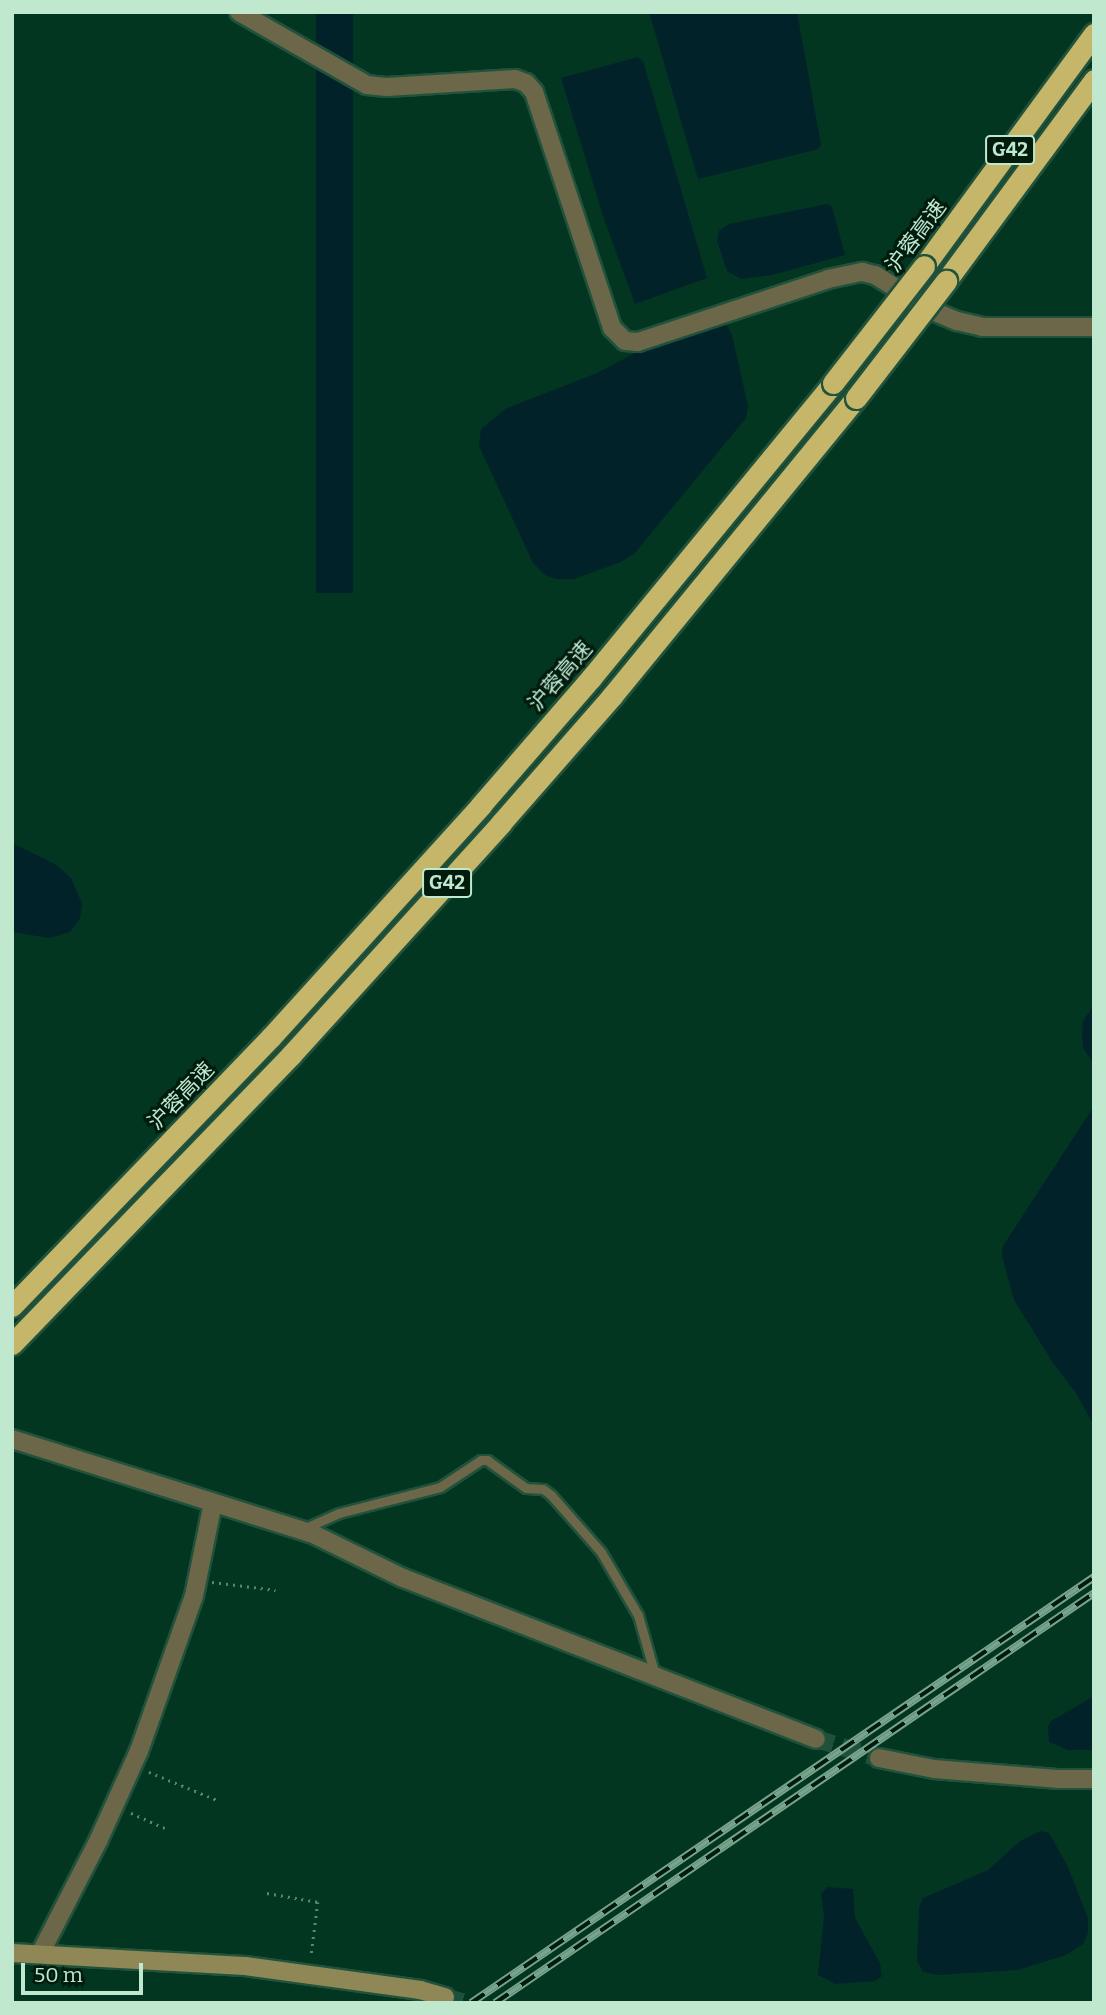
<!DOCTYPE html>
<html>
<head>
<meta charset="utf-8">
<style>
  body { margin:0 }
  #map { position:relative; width:1106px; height:2015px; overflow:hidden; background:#033620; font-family:Bitter,"Noto Sans SC",serif }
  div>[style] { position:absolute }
  .water>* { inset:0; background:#02222a; transform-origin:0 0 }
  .minor-tunnel>* { height:18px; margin-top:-9px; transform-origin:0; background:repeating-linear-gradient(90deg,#1f513a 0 18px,transparent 0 27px) }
  .secondary-tunnel>* { height:18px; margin-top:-9px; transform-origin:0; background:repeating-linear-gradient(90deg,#1f513a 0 18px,transparent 0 27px) }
  .path>* { height:2.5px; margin-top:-1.25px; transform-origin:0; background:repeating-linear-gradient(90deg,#58876f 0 2px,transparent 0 7px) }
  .roads { filter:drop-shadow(2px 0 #21523c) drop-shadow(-2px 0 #21523c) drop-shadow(0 2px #21523c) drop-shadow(0 -2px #21523c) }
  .service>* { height:9px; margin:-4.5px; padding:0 4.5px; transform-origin:4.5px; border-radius:4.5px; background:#6c6749 }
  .minor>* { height:18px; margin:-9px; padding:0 9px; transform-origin:9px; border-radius:9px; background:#6c6749 }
  .secondary>* { height:18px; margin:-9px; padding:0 9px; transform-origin:9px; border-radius:9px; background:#908757 }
  .motorway>* { height:21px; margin:-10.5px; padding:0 10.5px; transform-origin:10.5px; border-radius:10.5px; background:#c5b66a }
  .rail>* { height:8px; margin-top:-4px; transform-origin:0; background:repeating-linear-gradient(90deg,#011b0d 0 16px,#78a48d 0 32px); box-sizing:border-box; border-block:2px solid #78a48d }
  .bridges { filter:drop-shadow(2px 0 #21523c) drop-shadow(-2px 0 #21523c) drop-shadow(0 2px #21523c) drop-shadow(0 -2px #21523c) }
  .motorway-bridge>* { height:21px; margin:-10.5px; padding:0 10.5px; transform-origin:10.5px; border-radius:10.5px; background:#c5b66a }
  span { translate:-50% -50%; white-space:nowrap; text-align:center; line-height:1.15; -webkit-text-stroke:6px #011b0d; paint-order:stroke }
  .shield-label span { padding:2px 5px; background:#011b0d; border:2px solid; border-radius:5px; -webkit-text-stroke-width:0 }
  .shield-label { font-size:19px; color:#bfe8cf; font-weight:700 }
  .street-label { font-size:21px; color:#bfe8cf }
  .frame { position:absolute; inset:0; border:14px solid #bfe8cf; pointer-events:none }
  .scale { position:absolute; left:21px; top:1963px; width:122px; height:32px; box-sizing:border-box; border:4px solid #bfe8cf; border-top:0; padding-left:9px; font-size:21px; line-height:24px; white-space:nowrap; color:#bfe8cf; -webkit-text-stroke:5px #011b0d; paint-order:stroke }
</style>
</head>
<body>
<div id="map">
  <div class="water">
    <i style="left:316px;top:12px;width:37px;height:581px"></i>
    <i style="clip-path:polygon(649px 12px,797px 12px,821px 145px,818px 149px,698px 179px)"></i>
    <i style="clip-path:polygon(638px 57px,643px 61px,707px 278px,635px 304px,604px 219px,561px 78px)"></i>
    <i style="clip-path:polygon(827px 204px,832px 207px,845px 255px,772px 275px,741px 279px,727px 271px,717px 241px,719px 231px,729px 224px)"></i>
    <i style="clip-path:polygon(717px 319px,726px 324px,732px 335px,748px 406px,746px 418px,635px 553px,621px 562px,574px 579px,556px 579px,545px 575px,533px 563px,479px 446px,481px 429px,505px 409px,597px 373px,656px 342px)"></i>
    <i style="clip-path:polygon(12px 843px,55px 864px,71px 878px,82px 904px,80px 919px,70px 932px,50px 938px,12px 932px)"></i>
    <i style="clip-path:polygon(1094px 1005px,1094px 1064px,1083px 1048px,1082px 1037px,1083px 1021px)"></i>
    <i style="clip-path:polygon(1094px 1106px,1094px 1426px,1076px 1393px,1053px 1363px,1014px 1300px,1002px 1256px,1003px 1246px)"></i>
    <i style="clip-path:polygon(1094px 1696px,1094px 1750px,1068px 1750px,1049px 1742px,1048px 1727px,1051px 1721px)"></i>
    <i style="clip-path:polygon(1040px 1831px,1049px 1833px,1068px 1867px,1088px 1918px,1088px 1933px,1083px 1944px,1066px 1955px,1018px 1970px,938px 1975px,923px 1972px,917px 1961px,919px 1907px,923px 1898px,988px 1870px,1020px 1841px)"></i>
    <i style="clip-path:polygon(827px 1887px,853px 1889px,855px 1918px,880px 1963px,882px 1976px,875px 1981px,835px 1984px,818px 1975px,824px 1916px,821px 1894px)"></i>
  </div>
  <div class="minor-tunnel">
    <i style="left:816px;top:1739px;width:66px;rotate:16.8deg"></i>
  </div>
  <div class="secondary-tunnel">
    <i style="left:445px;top:1997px;width:21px;rotate:17deg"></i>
  </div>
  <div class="path">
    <i style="left:212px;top:1582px;width:64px;rotate:7.1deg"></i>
    <i style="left:149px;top:1772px;width:74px;rotate:22.4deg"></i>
    <i style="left:131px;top:1813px;width:39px;rotate:24deg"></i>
    <i style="left:267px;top:1893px;width:52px;rotate:10deg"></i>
    <i style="left:318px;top:1902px;width:56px;rotate:97.1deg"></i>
  </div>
  <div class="roads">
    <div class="service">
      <i style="left:303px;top:1529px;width:39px;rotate:-24deg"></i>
      <i style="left:339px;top:1513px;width:104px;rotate:-14.4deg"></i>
      <i style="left:440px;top:1487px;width:49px;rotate:-33.4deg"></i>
      <i style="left:481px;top:1460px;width:6px"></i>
      <i style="left:487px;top:1460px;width:48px;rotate:35.7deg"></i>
      <i style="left:526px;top:1488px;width:17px;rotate:3deg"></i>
      <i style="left:543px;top:1489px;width:10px;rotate:37deg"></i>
      <i style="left:551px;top:1495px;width:76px;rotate:48.7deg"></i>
      <i style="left:601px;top:1552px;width:73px;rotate:59.6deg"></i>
      <i style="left:638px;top:1615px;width:62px;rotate:74.2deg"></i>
    </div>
    <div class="minor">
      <i style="left:239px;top:12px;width:147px;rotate:29.7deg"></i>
      <i style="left:367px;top:85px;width:20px;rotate:6deg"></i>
      <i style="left:387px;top:87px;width:128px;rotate:-3.6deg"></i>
      <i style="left:515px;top:79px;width:12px;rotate:20deg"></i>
      <i style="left:526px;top:83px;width:12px;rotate:48deg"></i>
      <i style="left:534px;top:92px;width:249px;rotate:71.7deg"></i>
      <i style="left:612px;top:328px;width:18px;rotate:45deg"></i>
      <i style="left:625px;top:341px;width:13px;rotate:4deg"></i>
      <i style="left:638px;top:342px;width:200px;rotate:-18.3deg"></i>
      <i style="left:828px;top:279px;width:35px;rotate:-12deg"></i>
      <i style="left:862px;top:272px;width:13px;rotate:13deg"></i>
      <i style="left:875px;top:275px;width:68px;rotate:31.8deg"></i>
      <i style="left:933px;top:311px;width:26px;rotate:23deg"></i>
      <i style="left:957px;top:321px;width:26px;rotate:13deg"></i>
      <i style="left:982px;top:327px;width:112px"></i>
      <i style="left:12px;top:1439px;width:313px;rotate:17.5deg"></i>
      <i style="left:311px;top:1533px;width:102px;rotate:26.1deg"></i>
      <i style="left:403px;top:1578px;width:443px;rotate:21.3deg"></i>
      <i style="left:879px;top:1758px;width:56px;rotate:11.3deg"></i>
      <i style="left:934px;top:1769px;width:123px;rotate:4.6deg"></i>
      <i style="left:1057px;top:1779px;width:37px"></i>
      <i style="left:40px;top:1954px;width:129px;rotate:-62.8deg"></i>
      <i style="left:99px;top:1839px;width:97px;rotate:-65.6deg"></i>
      <i style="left:139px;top:1751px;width:164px;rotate:-70.5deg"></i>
      <i style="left:194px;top:1596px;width:95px;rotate:-78.5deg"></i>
    </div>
    <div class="secondary">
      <i style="left:12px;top:1953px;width:233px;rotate:3.2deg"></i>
      <i style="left:245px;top:1966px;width:177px;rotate:7.8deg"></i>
      <i style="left:420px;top:1990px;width:26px;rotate:16deg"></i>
    </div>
    <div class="motorway">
      <i style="left:924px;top:266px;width:288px;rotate:-53.8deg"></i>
      <i style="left:946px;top:281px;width:250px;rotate:-53.6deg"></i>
      <i style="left:12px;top:1306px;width:373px;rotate:-46.1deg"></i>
      <i style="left:271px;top:1037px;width:313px;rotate:-47.8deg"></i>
      <i style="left:481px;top:805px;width:168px;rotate:-49.1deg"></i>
      <i style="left:591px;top:678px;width:382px;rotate:-50.6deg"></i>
      <i style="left:12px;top:1344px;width:402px;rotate:-46deg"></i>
      <i style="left:291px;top:1055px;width:313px;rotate:-47.8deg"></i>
      <i style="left:501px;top:823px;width:169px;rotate:-48.8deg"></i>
      <i style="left:612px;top:696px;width:385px;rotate:-50.7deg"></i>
    </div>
  </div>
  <div class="rail">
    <i style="left:471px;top:2003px;width:755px;rotate:-34.36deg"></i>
    <i style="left:495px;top:2003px;width:726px;rotate:-34.39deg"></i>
  </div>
  <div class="bridges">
    <div class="motorway-bridge">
      <i style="left:833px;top:383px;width:148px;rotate:-52.1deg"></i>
      <i style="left:856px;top:398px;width:148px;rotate:-52.4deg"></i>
    </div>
  </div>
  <div class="shield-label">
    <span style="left:1010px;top:150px">G42</span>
    <span style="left:447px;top:883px">G42</span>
  </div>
  <div class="street-label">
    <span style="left:916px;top:236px;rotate:-53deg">沪蓉高速</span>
    <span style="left:560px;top:676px;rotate:-49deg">沪蓉高速</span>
    <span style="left:181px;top:1096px;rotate:-46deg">沪蓉高速</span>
  </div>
  <div class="frame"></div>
  <div class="scale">50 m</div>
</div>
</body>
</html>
